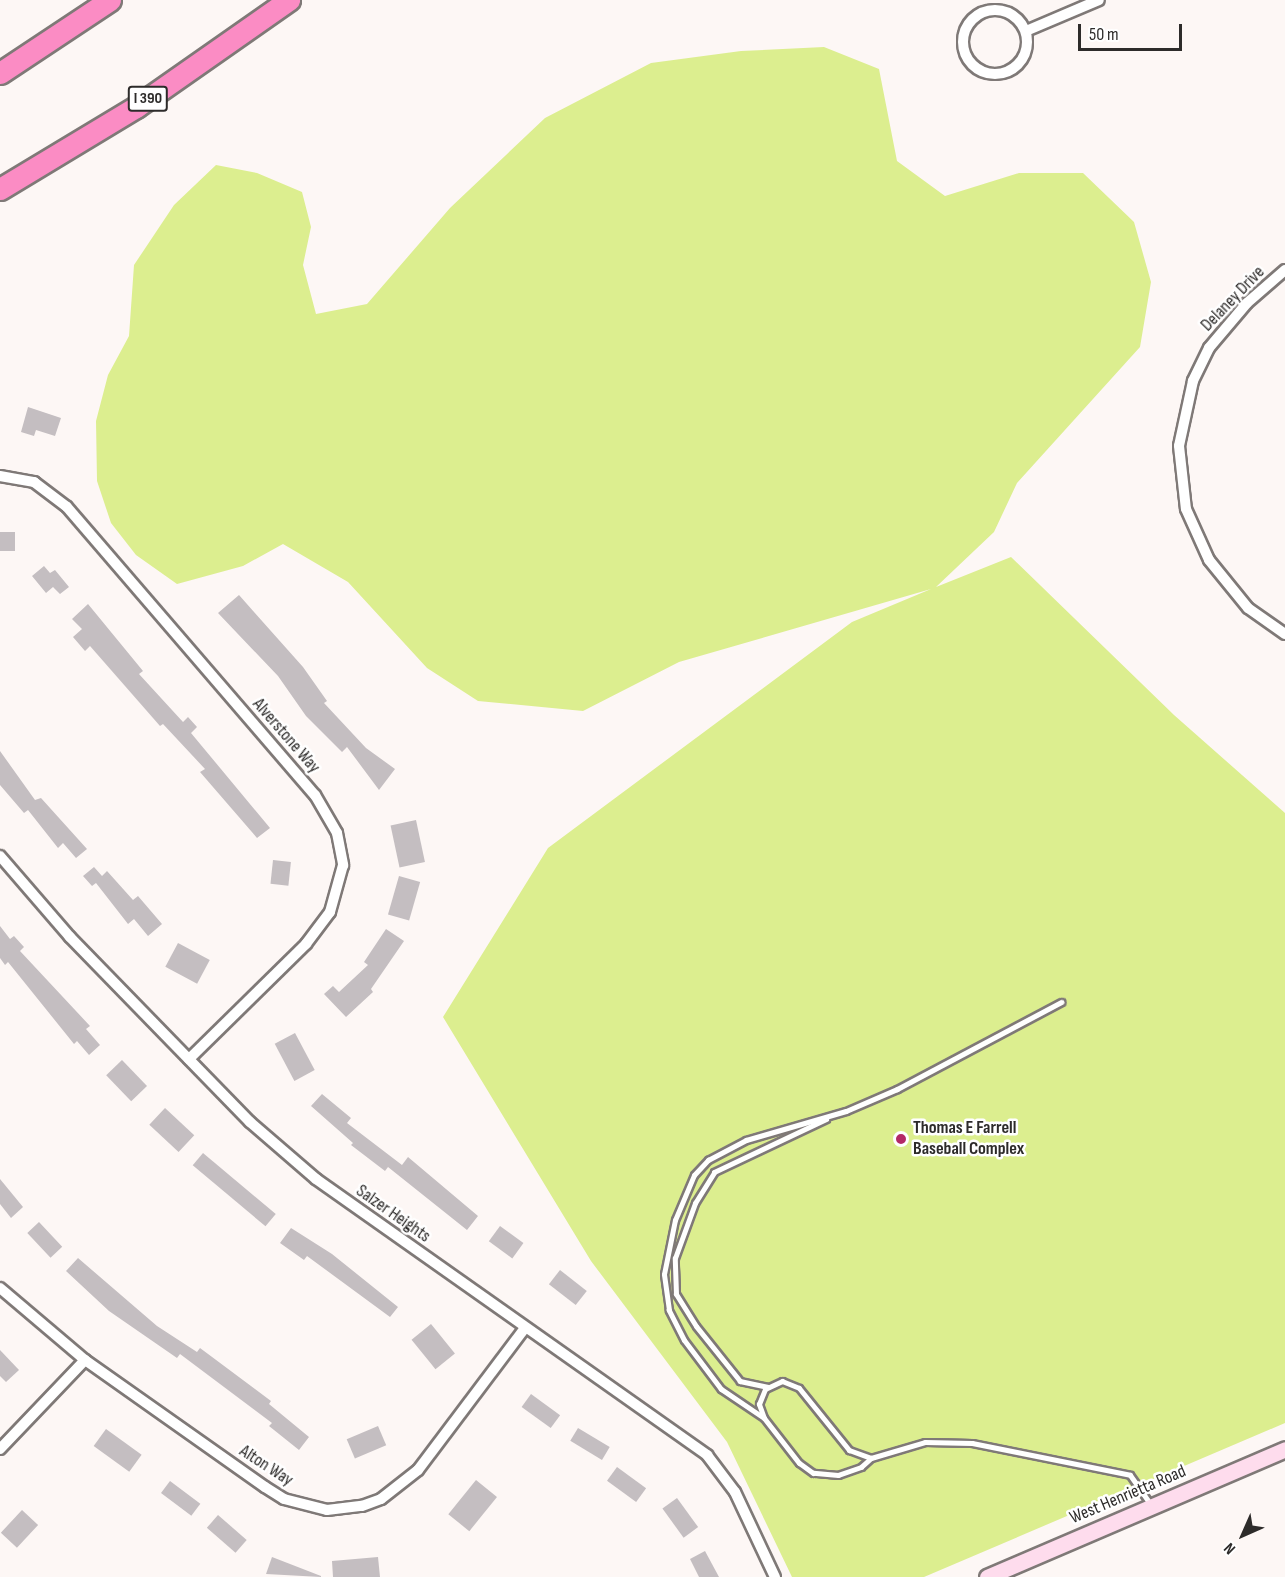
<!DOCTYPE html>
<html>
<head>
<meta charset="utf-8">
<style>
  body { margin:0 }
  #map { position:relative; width:1285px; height:1577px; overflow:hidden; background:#fdf7f5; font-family:"Sofia Sans Condensed",sans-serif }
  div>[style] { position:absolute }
  .green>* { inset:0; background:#dcee8f }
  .building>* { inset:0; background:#c4bec1; transform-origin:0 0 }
  .roads { filter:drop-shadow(2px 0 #7f7977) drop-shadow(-2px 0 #7f7977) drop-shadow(0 2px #7f7977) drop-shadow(0 -2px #7f7977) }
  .service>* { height:5px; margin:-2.5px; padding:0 2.5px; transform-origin:2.5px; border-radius:2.5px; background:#fff }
  .minor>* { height:10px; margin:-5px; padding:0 5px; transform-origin:5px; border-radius:5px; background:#fff }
  .minor>.ring { margin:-5px; padding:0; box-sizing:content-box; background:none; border:10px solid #fff; border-radius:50% }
  .secondary>* { height:15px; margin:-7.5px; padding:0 7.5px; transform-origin:7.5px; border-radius:7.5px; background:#fedced }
  .motorway>* { height:21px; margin:-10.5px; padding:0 10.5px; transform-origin:10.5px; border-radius:10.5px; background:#fb8cc4 }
  .dots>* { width:16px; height:16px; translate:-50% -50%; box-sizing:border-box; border:3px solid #fff; border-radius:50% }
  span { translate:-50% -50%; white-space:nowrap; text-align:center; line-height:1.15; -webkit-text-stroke:5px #fff; paint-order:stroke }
  .shield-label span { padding:2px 4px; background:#fff; border:2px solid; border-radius:4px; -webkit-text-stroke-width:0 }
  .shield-label { font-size:16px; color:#2d2b2a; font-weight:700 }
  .street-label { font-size:18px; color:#2d2b2a }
  .poi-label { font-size:18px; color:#2d2b2a; font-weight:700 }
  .left { translate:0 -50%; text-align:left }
  .north { position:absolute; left:1213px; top:1505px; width:60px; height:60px; -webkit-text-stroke:4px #fff; paint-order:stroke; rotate:225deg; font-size:16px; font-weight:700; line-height:24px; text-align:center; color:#2d2b2a }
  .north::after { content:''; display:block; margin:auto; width:21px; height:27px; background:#2d2b2a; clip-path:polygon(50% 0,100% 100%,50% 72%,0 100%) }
  .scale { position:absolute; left:1078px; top:24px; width:104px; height:27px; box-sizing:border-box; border:3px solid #2d2b2a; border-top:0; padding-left:8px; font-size:18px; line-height:21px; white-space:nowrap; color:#2d2b2a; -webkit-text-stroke:4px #fff; paint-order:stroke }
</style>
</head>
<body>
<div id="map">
  <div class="green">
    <i style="clip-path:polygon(824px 47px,879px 69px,897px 161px,945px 196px,1019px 173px,1083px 173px,1134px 222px,1151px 282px,1140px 347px,1017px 483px,994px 532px,936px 587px,1011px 557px,1174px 715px,1285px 813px,1285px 1423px,924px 1577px,792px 1577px,727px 1442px,591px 1261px,443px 1017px,548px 848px,852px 622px,931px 589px,679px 662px,583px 711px,478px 701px,427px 668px,348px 582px,283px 544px,243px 566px,177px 584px,136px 555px,111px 523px,97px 481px,96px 421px,108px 375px,129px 336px,134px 265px,174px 205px,216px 165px,257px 173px,302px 192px,311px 227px,303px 265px,316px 314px,367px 304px,450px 208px,545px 118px,651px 63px,741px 51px)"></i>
  </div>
  <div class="building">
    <i style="clip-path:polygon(28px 407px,61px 418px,55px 436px,36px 430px,34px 436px,21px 432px)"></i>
    <i style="left:0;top:532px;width:15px;height:19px"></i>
    <i style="clip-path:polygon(44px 566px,50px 573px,55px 570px,69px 587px,60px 594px,53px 587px,46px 593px,32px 576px)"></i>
    <i style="clip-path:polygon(239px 595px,303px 667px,327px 701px,324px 703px,366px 748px,395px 769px,379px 790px,347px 747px,342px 752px,306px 716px,278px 676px,218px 613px)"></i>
    <i style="clip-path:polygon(88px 604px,143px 671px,139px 674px,183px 722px,188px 717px,197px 727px,191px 733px,270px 828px,257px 838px,200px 772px,205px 769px,163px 724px,160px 726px,90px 646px,85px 651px,73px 637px,82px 629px,72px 619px)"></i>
    <i style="clip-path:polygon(0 751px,35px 800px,41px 798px,87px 849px,76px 858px,63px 843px,58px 848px,28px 810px,24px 813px,0 785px)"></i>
    <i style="left:416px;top:820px;width:43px;height:26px;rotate:78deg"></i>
    <i style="left:273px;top:860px;width:18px;height:24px;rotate:6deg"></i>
    <i style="clip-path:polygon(94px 867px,102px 876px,107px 871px,133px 900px,138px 896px,162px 924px,148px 936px,134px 919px,128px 924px,96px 883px,92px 886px,83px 876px)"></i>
    <i style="left:399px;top:876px;width:22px;height:40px;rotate:16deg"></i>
    <i style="clip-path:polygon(0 926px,10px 939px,14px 936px,24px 947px,20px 951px,90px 1026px,86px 1029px,100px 1045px,89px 1055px,77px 1041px,74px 1044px,8px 962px,5px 965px,0 958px)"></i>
    <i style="clip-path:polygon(386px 929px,404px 941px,371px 989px,373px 992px,346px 1017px,324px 994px,333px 986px,339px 992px,368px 965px,364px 962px)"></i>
    <i style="left:178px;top:943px;width:36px;height:27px;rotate:28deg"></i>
    <i style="left:295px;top:1033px;width:42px;height:23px;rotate:62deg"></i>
    <i style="left:122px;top:1060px;width:36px;height:22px;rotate:46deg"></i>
    <i style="clip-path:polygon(322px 1094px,351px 1118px,347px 1123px,402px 1165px,408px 1157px,478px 1216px,467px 1230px,388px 1167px,385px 1171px,351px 1145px,353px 1143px,311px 1106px)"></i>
    <i style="left:165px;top:1108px;width:40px;height:23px;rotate:43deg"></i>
    <i style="left:203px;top:1153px;width:95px;height:16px;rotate:40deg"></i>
    <i style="clip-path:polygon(0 1179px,23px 1207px,11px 1218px,0 1204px)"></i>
    <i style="left:39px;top:1222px;width:34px;height:16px;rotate:47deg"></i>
    <i style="left:500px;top:1226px;width:29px;height:19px;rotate:36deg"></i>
    <i style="clip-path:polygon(291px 1228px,332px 1254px,398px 1307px,390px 1317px,307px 1256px,304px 1260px,280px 1243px)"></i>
    <i style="clip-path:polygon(78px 1258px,157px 1326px,197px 1352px,200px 1348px,271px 1401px,269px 1404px,309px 1437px,299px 1450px,269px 1426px,272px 1423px,180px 1354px,177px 1358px,109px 1311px,66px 1271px)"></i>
    <i style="left:560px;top:1270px;width:34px;height:18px;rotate:38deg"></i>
    <i style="left:431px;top:1324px;width:38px;height:25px;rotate:51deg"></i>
    <i style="clip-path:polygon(0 1350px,19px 1370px,6px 1382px,0 1376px)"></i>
    <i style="left:531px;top:1394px;width:36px;height:16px;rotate:36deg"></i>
    <i style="left:378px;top:1426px;width:21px;height:34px;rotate:67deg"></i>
    <i style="left:578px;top:1428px;width:37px;height:15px;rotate:31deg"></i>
    <i style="left:106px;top:1429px;width:44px;height:21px;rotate:36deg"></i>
    <i style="left:617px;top:1467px;width:36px;height:17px;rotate:36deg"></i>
    <i style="left:476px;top:1480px;width:27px;height:44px;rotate:39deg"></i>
    <i style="left:170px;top:1481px;width:38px;height:15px;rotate:37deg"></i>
    <i style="left:677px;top:1498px;width:36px;height:18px;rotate:54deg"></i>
    <i style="left:22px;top:1510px;width:22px;height:31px;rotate:43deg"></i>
    <i style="left:218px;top:1515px;width:38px;height:17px;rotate:41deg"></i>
    <i style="clip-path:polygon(705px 1551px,719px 1577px,699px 1577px,690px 1559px)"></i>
    <i style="clip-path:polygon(272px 1557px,321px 1576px,321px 1577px,266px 1574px)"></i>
    <i style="clip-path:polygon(378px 1557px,380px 1577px,333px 1577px,332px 1561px)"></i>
  </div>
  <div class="roads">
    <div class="service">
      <i style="left:768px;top:1387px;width:29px;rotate:-168deg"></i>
      <i style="left:740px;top:1381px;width:70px;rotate:-128.7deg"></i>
      <i style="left:696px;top:1326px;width:38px;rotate:-122deg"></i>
      <i style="left:676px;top:1294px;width:36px;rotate:-92deg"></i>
      <i style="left:675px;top:1258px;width:59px;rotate:-70deg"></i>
      <i style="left:695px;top:1203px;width:36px;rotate:-58deg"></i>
      <i style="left:714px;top:1172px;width:124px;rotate:-25.3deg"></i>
      <i style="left:764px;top:1418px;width:52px;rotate:-146deg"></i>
      <i style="left:721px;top:1389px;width:61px;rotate:-127.1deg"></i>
      <i style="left:684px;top:1340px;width:34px;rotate:-117deg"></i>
      <i style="left:669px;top:1310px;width:36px;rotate:-98deg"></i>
      <i style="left:664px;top:1274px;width:55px;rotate:-78.5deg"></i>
      <i style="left:675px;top:1220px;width:49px;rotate:-67.1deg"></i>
      <i style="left:694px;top:1175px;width:21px;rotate:-47deg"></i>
      <i style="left:708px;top:1160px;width:43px;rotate:-27.8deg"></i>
      <i style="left:746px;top:1140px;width:104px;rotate:-16.2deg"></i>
      <i style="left:846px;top:1111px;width:56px;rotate:-23.3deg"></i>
      <i style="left:897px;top:1089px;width:186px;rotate:-27.9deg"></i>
      <i style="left:871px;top:1458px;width:13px;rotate:138deg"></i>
      <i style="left:861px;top:1467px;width:24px;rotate:161deg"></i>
      <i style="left:838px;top:1475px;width:25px;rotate:-175deg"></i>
      <i style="left:813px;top:1473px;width:17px;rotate:-144deg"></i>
      <i style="left:799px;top:1463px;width:57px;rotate:-127.9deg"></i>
      <i style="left:764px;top:1418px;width:15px;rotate:-110deg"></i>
      <i style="left:759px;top:1404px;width:16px;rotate:-68deg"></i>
      <i style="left:765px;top:1389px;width:19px;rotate:-25deg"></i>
      <i style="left:782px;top:1381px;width:18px;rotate:22deg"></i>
      <i style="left:799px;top:1388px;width:80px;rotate:51.1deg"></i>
      <i style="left:849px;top:1450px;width:23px;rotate:20deg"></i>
      <i style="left:871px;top:1458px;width:56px;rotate:-16.5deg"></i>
      <i style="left:925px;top:1442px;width:47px;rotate:1.2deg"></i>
      <i style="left:972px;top:1443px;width:161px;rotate:11.4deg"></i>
      <i style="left:1130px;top:1475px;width:37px;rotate:55deg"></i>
    </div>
    <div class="minor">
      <i class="ring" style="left:963px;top:10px;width:54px;height:54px"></i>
      <i style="left:1026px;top:31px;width:79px;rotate:-23deg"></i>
      <i style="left:1285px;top:270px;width:50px;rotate:139deg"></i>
      <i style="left:1247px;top:303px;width:59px;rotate:130.2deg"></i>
      <i style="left:1209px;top:348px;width:37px;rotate:116deg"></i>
      <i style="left:1193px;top:381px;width:66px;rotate:102.2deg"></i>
      <i style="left:1179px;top:446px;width:63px;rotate:83.7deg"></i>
      <i style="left:1186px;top:509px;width:56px;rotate:65.7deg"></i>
      <i style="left:1209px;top:560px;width:62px;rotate:50.9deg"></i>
      <i style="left:1248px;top:608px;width:45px;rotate:35.1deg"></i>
      <i style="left:0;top:476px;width:35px;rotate:10deg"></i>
      <i style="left:34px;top:482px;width:41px;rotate:37.1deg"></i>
      <i style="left:67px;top:507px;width:380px;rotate:49.3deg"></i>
      <i style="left:315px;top:795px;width:44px;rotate:59.9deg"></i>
      <i style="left:337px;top:833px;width:33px;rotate:79deg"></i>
      <i style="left:343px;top:865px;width:49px;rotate:105.5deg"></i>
      <i style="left:330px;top:912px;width:40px;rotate:127deg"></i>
      <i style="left:306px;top:944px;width:164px;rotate:135.5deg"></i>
      <i style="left:0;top:856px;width:107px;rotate:49.2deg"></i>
      <i style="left:70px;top:937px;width:258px;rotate:45.8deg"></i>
      <i style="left:250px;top:1122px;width:87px;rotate:40.8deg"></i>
      <i style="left:316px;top:1179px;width:479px;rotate:35.2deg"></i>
      <i style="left:707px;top:1455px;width:46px;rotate:52.9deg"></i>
      <i style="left:735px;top:1492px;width:94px;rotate:64.8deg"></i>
      <i style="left:0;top:1288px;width:111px;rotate:40.3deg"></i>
      <i style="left:85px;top:1360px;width:220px;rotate:35.2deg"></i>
      <i style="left:265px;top:1487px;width:22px;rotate:32deg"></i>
      <i style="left:284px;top:1499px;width:44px;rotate:14.3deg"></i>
      <i style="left:327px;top:1510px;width:35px;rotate:-7deg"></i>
      <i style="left:362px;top:1506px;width:20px;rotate:-20deg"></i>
      <i style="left:381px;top:1499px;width:47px;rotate:-38.1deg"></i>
      <i style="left:418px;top:1470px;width:178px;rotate:-53deg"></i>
      <i style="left:0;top:1449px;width:123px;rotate:-46.3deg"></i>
    </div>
    <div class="secondary">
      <i style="left:987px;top:1577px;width:324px;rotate:-23.2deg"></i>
    </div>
    <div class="motorway">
      <i style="left:0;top:73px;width:132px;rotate:-33.6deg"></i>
      <i style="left:0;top:189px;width:159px;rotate:-31.1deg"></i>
      <i style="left:136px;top:107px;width:187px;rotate:-35deg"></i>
    </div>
  </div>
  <div class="dots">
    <i style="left:901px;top:1139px;background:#b32967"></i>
  </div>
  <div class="shield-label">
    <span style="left:148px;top:99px">I 390</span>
  </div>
  <div class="street-label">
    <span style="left:1233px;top:299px;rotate:-46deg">Delaney Drive</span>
    <span style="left:286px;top:736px;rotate:49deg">Alverstone Way</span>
    <span style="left:393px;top:1214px;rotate:35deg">Salzer Heights</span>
    <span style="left:266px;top:1466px;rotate:33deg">Alton Way</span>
    <span style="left:1128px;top:1495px;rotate:-23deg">West Henrietta Road</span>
  </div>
  <div class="poi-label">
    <span class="left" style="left:913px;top:1139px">Thomas E Farrell<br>Baseball Complex</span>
  </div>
  <div class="north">N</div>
  <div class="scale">50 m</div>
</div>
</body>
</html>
